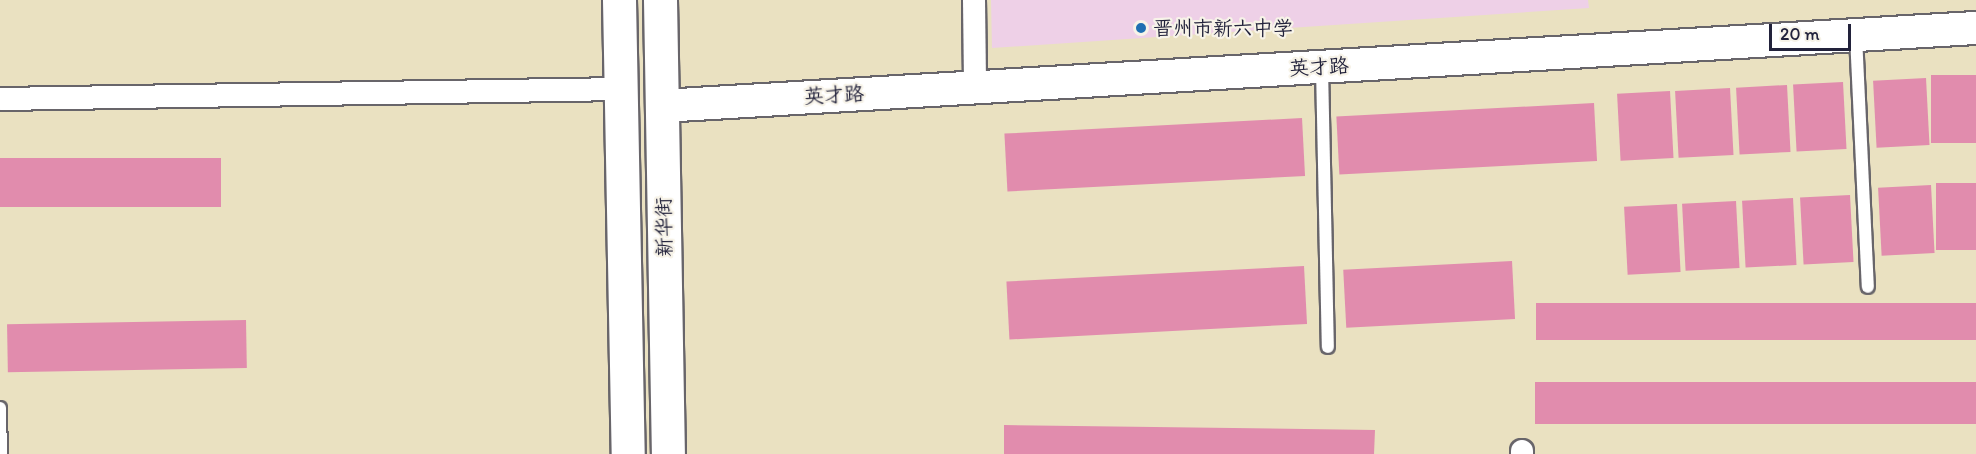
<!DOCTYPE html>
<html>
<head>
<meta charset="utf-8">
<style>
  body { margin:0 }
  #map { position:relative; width:1976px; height:454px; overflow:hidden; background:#eae1c1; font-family:Itim,"LXGW WenKai TC",sans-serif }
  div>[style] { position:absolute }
  .built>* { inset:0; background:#eed0e7 }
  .building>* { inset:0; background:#e18cad; transform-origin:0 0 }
  .roads { filter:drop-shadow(2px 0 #68656a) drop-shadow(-2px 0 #68656a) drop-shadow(0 2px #68656a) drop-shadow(0 -2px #68656a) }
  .lane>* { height:12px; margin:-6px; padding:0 6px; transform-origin:6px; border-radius:6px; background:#fff }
  .street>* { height:22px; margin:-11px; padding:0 11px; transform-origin:11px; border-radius:11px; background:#fff }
  .secondary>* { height:32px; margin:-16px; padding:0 16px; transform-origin:16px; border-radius:16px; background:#fff }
  .primary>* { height:33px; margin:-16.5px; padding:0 16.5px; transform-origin:16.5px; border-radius:16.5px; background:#fff }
  .dots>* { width:16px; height:16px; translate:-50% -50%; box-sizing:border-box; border:3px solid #f7f3e8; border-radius:50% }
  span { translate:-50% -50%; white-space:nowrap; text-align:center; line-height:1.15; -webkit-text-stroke:4.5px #f7f3e8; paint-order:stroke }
  .poi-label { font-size:20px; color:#22223b }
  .left { translate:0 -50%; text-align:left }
  .street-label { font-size:20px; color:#22223b }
  .scale { position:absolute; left:1769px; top:24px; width:82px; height:27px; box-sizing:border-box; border:3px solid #22223b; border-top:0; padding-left:8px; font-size:18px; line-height:21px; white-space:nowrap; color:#22223b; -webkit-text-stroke:4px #f7f3e8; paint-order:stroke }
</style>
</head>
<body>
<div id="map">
  <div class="built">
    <i style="clip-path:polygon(991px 0,1588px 0,1589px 8px,992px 48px)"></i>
  </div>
  <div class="building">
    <i style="left:1976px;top:75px;width:68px;height:45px;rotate:90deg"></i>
    <i style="left:1926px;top:78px;width:67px;height:53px;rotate:87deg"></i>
    <i style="left:1843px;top:82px;width:67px;height:50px;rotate:87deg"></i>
    <i style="left:1787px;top:85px;width:67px;height:51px;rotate:87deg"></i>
    <i style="left:1730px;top:88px;width:67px;height:55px;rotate:87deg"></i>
    <i style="left:1670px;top:91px;width:67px;height:53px;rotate:87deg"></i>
    <i style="left:1594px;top:103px;width:58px;height:258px;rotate:87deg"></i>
    <i style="left:1302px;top:118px;width:58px;height:298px;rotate:87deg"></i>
    <i style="left:221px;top:158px;width:49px;height:221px;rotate:90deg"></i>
    <i style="left:1976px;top:183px;width:67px;height:40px;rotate:90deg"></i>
    <i style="left:1931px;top:185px;width:68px;height:53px;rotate:87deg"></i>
    <i style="left:1850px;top:195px;width:67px;height:50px;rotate:87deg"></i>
    <i style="left:1793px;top:198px;width:67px;height:51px;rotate:87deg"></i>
    <i style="left:1736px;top:201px;width:67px;height:54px;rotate:87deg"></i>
    <i style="left:1677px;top:204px;width:68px;height:53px;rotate:87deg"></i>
    <i style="left:1512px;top:261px;width:58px;height:169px;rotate:87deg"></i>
    <i style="left:1304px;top:266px;width:58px;height:298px;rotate:87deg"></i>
    <i style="left:1976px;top:303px;width:37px;height:440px;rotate:90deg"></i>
    <i style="left:246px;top:320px;width:48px;height:239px;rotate:89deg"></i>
    <i style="left:1976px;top:382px;width:42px;height:441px;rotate:90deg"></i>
    <i style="clip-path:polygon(1004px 425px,1375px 430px,1374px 454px,1004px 454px)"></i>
  </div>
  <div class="roads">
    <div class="lane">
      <i style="left:1856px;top:36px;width:251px;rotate:87.3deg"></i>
      <i style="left:1322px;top:68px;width:279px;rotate:88.8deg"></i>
      <i style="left:0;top:408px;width:46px;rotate:88.8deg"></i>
    </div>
    <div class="street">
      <i style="left:974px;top:0;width:87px;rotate:89.3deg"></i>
      <i style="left:0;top:99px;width:621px;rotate:-0.92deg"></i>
      <i style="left:1522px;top:454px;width:3px;rotate:-90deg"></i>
    </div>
    <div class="secondary">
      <i style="left:662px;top:106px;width:1316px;rotate:-3.4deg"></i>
    </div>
    <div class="primary">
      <i style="left:619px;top:0;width:454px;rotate:88.9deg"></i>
      <i style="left:660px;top:0;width:454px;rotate:89deg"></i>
    </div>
  </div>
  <div class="dots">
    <i style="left:1141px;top:28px;background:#1f6fb2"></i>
  </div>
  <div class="poi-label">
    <span class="left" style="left:1153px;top:28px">晋州市新六中学</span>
  </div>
  <div class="street-label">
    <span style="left:1319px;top:67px;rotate:-3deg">英才路</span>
    <span style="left:834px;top:95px;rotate:-3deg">英才路</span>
    <span style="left:664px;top:227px;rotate:-91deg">新华街</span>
  </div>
  <div class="scale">20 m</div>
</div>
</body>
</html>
